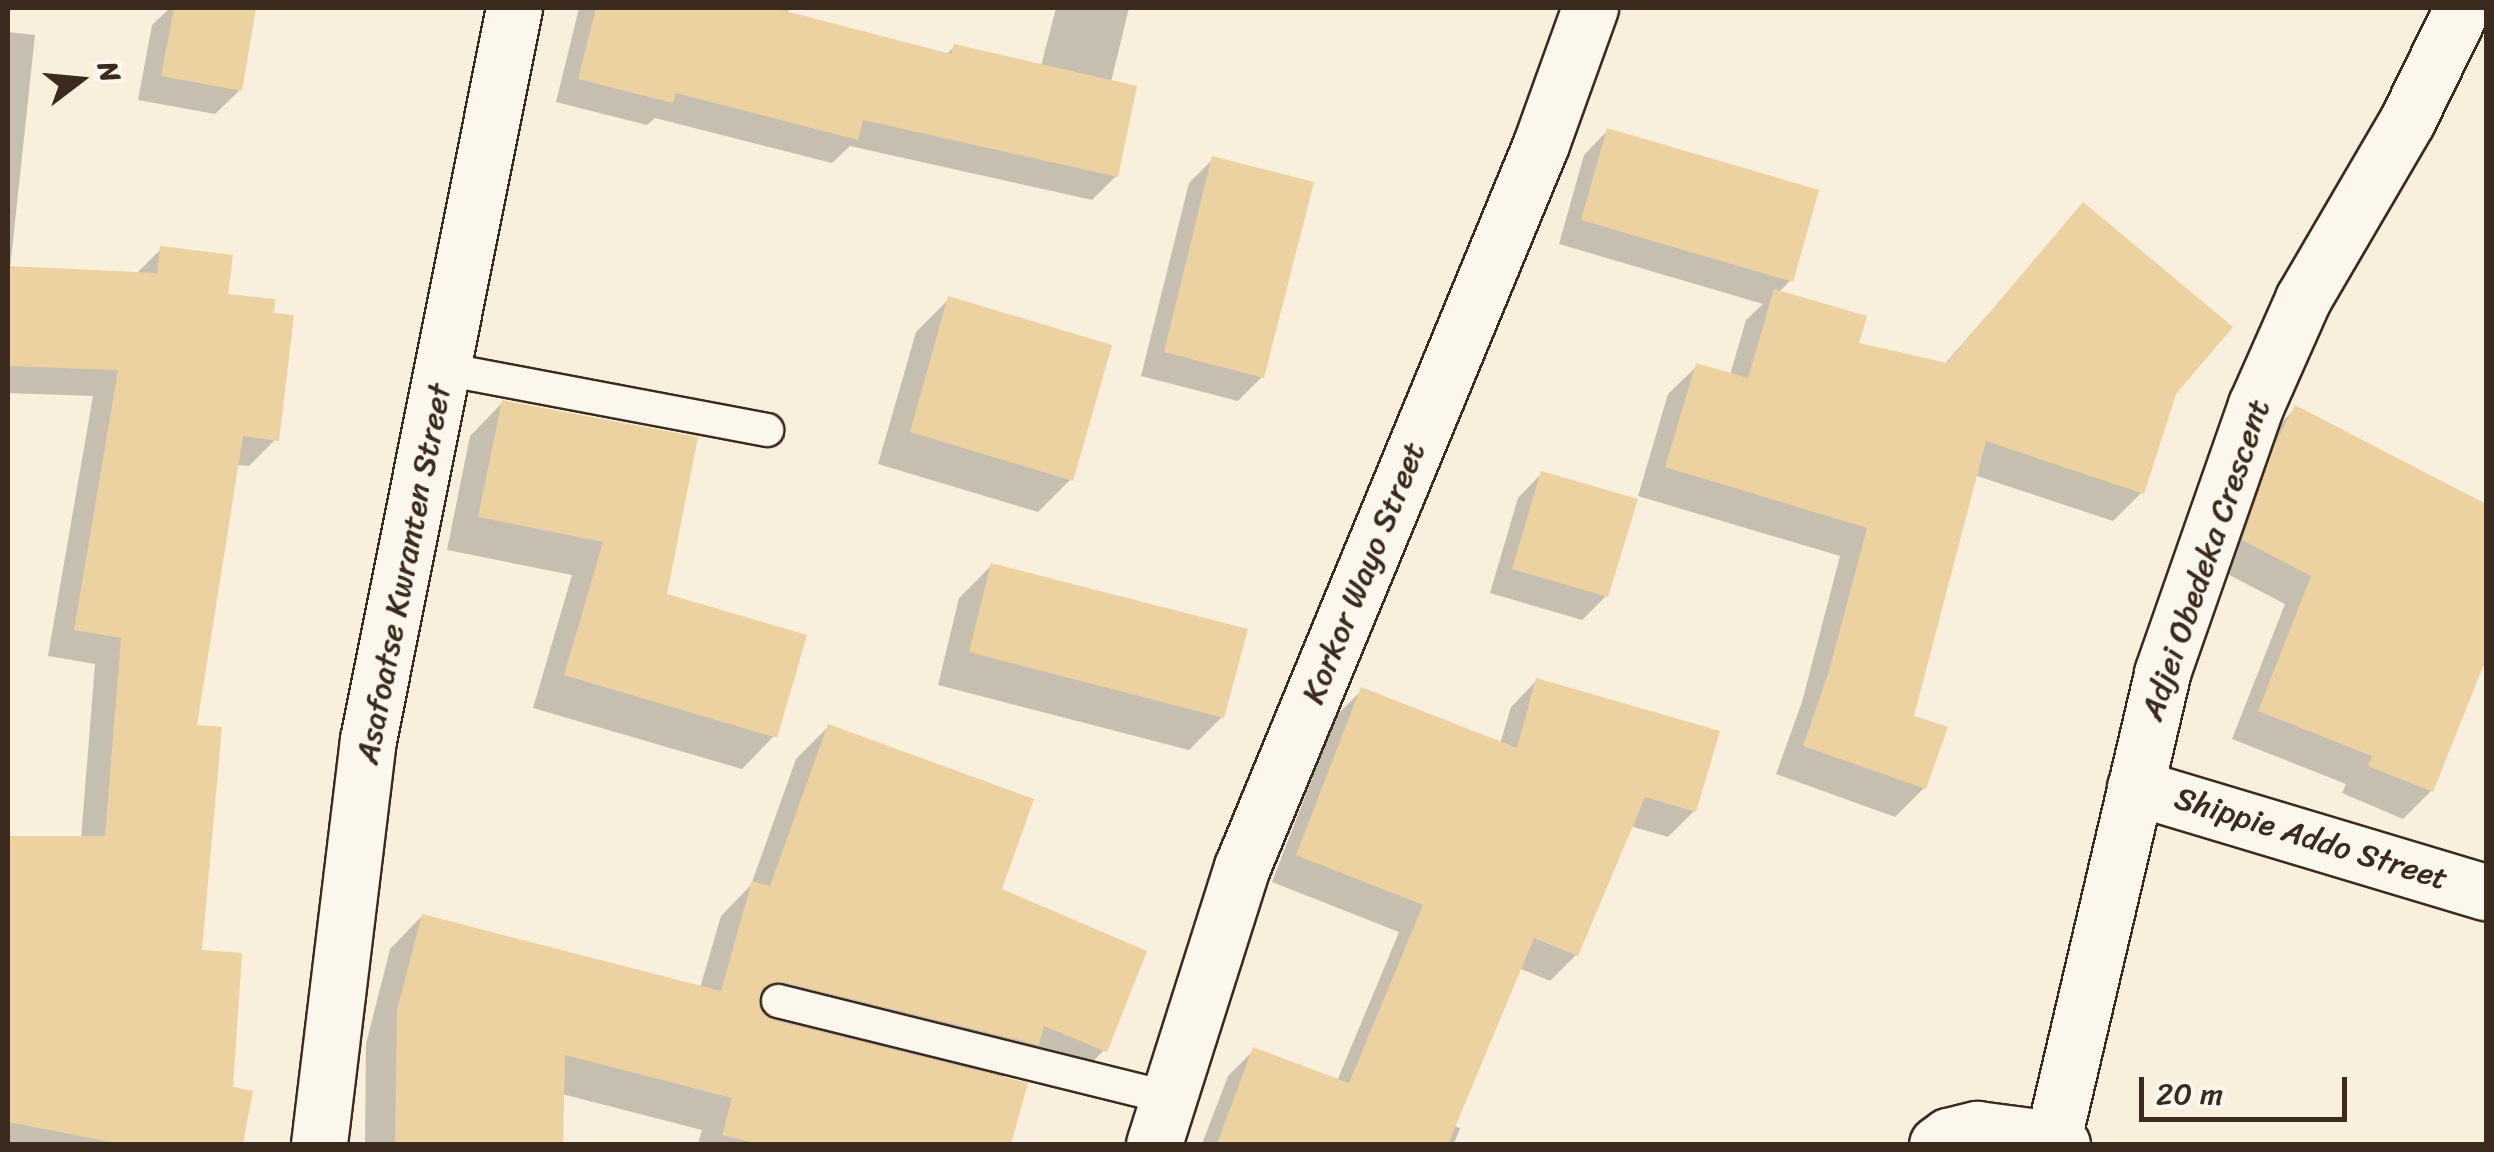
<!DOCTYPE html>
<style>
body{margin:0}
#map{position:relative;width:2494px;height:1152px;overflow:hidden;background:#f8efdd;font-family:Sriracha,sans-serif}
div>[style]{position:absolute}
.shadow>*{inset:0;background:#0003}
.building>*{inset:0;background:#ecd1a1}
.roads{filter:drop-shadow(2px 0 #3b2a1e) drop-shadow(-2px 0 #3b2a1e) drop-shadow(0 2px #3b2a1e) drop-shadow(0 -2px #3b2a1e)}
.service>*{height:32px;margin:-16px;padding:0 16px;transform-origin:16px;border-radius:16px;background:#fbf7ec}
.minor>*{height:55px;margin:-27.5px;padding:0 27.5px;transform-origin:27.5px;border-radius:27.5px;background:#fbf7ec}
span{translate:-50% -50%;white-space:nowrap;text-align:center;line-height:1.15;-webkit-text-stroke:10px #fbf7ec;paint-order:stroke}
.street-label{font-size:32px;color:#3b2a1e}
.frame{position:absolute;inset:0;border:10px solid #3b2a1e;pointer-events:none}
.north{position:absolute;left:30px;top:30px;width:100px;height:100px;-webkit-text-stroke:8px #fbf7ec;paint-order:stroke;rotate:74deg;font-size:28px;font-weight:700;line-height:40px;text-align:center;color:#3b2a1e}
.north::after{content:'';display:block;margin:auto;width:35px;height:45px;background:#3b2a1e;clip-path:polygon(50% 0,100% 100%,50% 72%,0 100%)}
.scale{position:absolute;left:2139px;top:1077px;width:208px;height:45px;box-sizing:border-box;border:5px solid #3b2a1e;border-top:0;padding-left:12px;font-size:30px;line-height:35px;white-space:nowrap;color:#3b2a1e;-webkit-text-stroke:8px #fbf7ec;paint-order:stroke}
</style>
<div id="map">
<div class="shadow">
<i style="clip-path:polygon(170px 8px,215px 8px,252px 14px,240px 90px,215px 114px,138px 100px,152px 25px)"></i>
<i style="clip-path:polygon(579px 8px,789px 8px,787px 14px,946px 55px,954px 47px,1041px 66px,1056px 8px,1129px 8px,1111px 82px,1116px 176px,1092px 200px,850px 146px,832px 163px,655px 118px,647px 125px,556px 102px)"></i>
<i style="clip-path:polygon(8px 32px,35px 35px,10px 269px,136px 274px,161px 249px,226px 296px,276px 439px,249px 466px,236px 465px,194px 727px,199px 953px,231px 1089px,250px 1093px,240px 1144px,8px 1144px,8px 838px,81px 839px,95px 664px,48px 656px,93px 396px,8px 393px)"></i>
<i style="clip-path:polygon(1608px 130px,1790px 281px,1778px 293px,1856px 344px,1944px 365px,2083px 205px,2174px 393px,2142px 492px,2113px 521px,1974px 475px,1911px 717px,1924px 788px,1895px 817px,1776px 774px,1802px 702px,1840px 556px,1638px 496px,1668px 394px,1697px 366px,1730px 375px,1746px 320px,1763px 304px,1559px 244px,1584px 155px)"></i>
<i style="clip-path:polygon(1213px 159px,1262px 377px,1238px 401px,1141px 376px,1189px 183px)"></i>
<i style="clip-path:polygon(949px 299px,1071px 479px,1038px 512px,878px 464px,916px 332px)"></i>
<i style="clip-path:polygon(502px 403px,664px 595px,774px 736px,742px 769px,533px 708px,572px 575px,447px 550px,470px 436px)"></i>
<i style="clip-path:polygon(2296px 408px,2457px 514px,2486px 528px,2486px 667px,2481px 664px,2431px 791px,2403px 819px,2342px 793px,2346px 784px,2232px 739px,2285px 604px,2216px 568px,2268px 436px)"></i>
<i style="clip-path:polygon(1542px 473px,1606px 596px,1582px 620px,1490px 593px,1518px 498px)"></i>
<i style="clip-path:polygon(992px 565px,1222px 717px,1189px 750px,938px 685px,959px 598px)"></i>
<i style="clip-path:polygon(1537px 680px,1694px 811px,1668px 837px,1630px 826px,1576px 955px,1550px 981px,1519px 968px,1454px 1126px,1460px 1128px,1454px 1144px,1202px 1144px,1228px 1076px,1254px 1050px,1337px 1081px,1399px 932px,1272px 882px,1336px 716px,1362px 690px,1500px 744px,1511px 707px)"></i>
<i style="clip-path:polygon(828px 727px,999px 891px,1104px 1050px,1072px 1083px,1019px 1061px,1001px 1079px,1025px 1085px,1009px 1144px,698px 1144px,702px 1130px,562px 1094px,561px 1144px,365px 1144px,366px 1044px,390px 949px,422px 916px,700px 988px,721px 916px,751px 885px,796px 759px)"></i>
</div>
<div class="building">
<i style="clip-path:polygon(174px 8px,256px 8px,242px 91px,161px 76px)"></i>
<i style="clip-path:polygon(596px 8px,774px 8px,951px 54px,954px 44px,1137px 86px,1118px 177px,863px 120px,858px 140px,676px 93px,673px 103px,578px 79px)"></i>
<i style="clip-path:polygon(1607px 128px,1819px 190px,1793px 282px,1581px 220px)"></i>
<i style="clip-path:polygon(1212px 156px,1314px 182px,1264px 378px,1164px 352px)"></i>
<i style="clip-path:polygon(2083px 202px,2233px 327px,2176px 394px,2144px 494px,1986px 441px,1914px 716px,1948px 727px,1926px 789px,1803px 746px,1829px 671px,1867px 528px,1665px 467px,1696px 363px,1748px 378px,1774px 289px,1867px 316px,1859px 343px,1947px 363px)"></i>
<i style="clip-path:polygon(160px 246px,233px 255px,228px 294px,275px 299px,274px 313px,294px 315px,279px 441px,243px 436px,197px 725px,222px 727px,202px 950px,242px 953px,233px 1087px,253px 1091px,243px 1144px,121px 1144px,8px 1122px,8px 836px,105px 836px,121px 638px,74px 630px,118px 370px,8px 366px,8px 266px,157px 273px)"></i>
<i style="clip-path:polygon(948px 296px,1112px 345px,1073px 481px,910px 432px)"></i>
<i style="clip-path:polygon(502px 400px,698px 437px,667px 594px,807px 635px,777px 738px,564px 675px,603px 542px,478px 517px)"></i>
<i style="clip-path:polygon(2295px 405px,2486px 504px,2486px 659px,2433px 792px,2368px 766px,2372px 756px,2258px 711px,2311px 576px,2242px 540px,2275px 444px)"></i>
<i style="clip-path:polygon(1541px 471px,1638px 499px,1608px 597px,1512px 569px)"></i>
<i style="clip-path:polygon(991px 563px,1248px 629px,1224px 718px,969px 652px)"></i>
<i style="clip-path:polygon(1536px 678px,1720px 731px,1696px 812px,1645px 797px,1578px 956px,1534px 938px,1448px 1144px,1217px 1144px,1253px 1047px,1349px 1083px,1423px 905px,1296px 855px,1361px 687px,1517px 748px)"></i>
<i style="clip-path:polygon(828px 724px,1034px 799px,1002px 889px,1147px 951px,1107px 1052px,1044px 1026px,1039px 1045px,783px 982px,763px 988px,759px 1007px,773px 1020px,1028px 1083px,1011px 1144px,759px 1144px,722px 1135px,732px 1098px,565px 1055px,563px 1144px,395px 1144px,397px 1010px,422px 914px,721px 991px,752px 881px,770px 886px)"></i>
</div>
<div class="roads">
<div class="service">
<i style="left:444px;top:369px;width:329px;rotate:10.7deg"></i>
<i style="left:778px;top:1001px;width:401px;rotate:13.9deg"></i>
</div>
<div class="minor">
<i style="left:2135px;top:787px;width:366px;rotate:16.7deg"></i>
<i style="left:319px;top:1144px;width:407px;rotate:-83.1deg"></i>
<i style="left:368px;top:740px;width:746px;rotate:-78.72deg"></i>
<i style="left:1154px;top:1144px;width:291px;rotate:-72.4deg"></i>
<i style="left:1242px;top:867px;width:782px;rotate:-67.53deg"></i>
<i style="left:1541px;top:144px;width:145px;rotate:-70.2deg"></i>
<i style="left:1937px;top:1144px;width:14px;rotate:-36deg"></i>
<i style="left:1948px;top:1136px;width:30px;rotate:-14deg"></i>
<i style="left:1977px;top:1129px;width:77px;rotate:7.5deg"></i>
<i style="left:2062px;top:1144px;width:10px;rotate:-151deg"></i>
<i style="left:2053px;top:1139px;width:479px;rotate:-76.8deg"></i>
<i style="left:2162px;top:673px;width:284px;rotate:-70.7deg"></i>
<i style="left:2256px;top:405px;width:116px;rotate:-66.1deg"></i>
<i style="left:2303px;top:299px;width:206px;rotate:-59.7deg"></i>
<i style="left:2407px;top:121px;width:126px;rotate:-64deg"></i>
</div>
</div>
<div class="street-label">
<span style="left:2206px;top:560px;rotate:-71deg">Adjei Obedeka Crescent</span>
<span style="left:1364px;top:573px;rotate:-68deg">Korkor Wayo Street</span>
<span style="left:404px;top:574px;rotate:-79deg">Asafoatse Kwranten Street</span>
<span style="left:2311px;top:839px;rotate:17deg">Shippie Addo Street</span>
</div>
<div class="frame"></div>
<div class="north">N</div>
<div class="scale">20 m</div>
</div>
